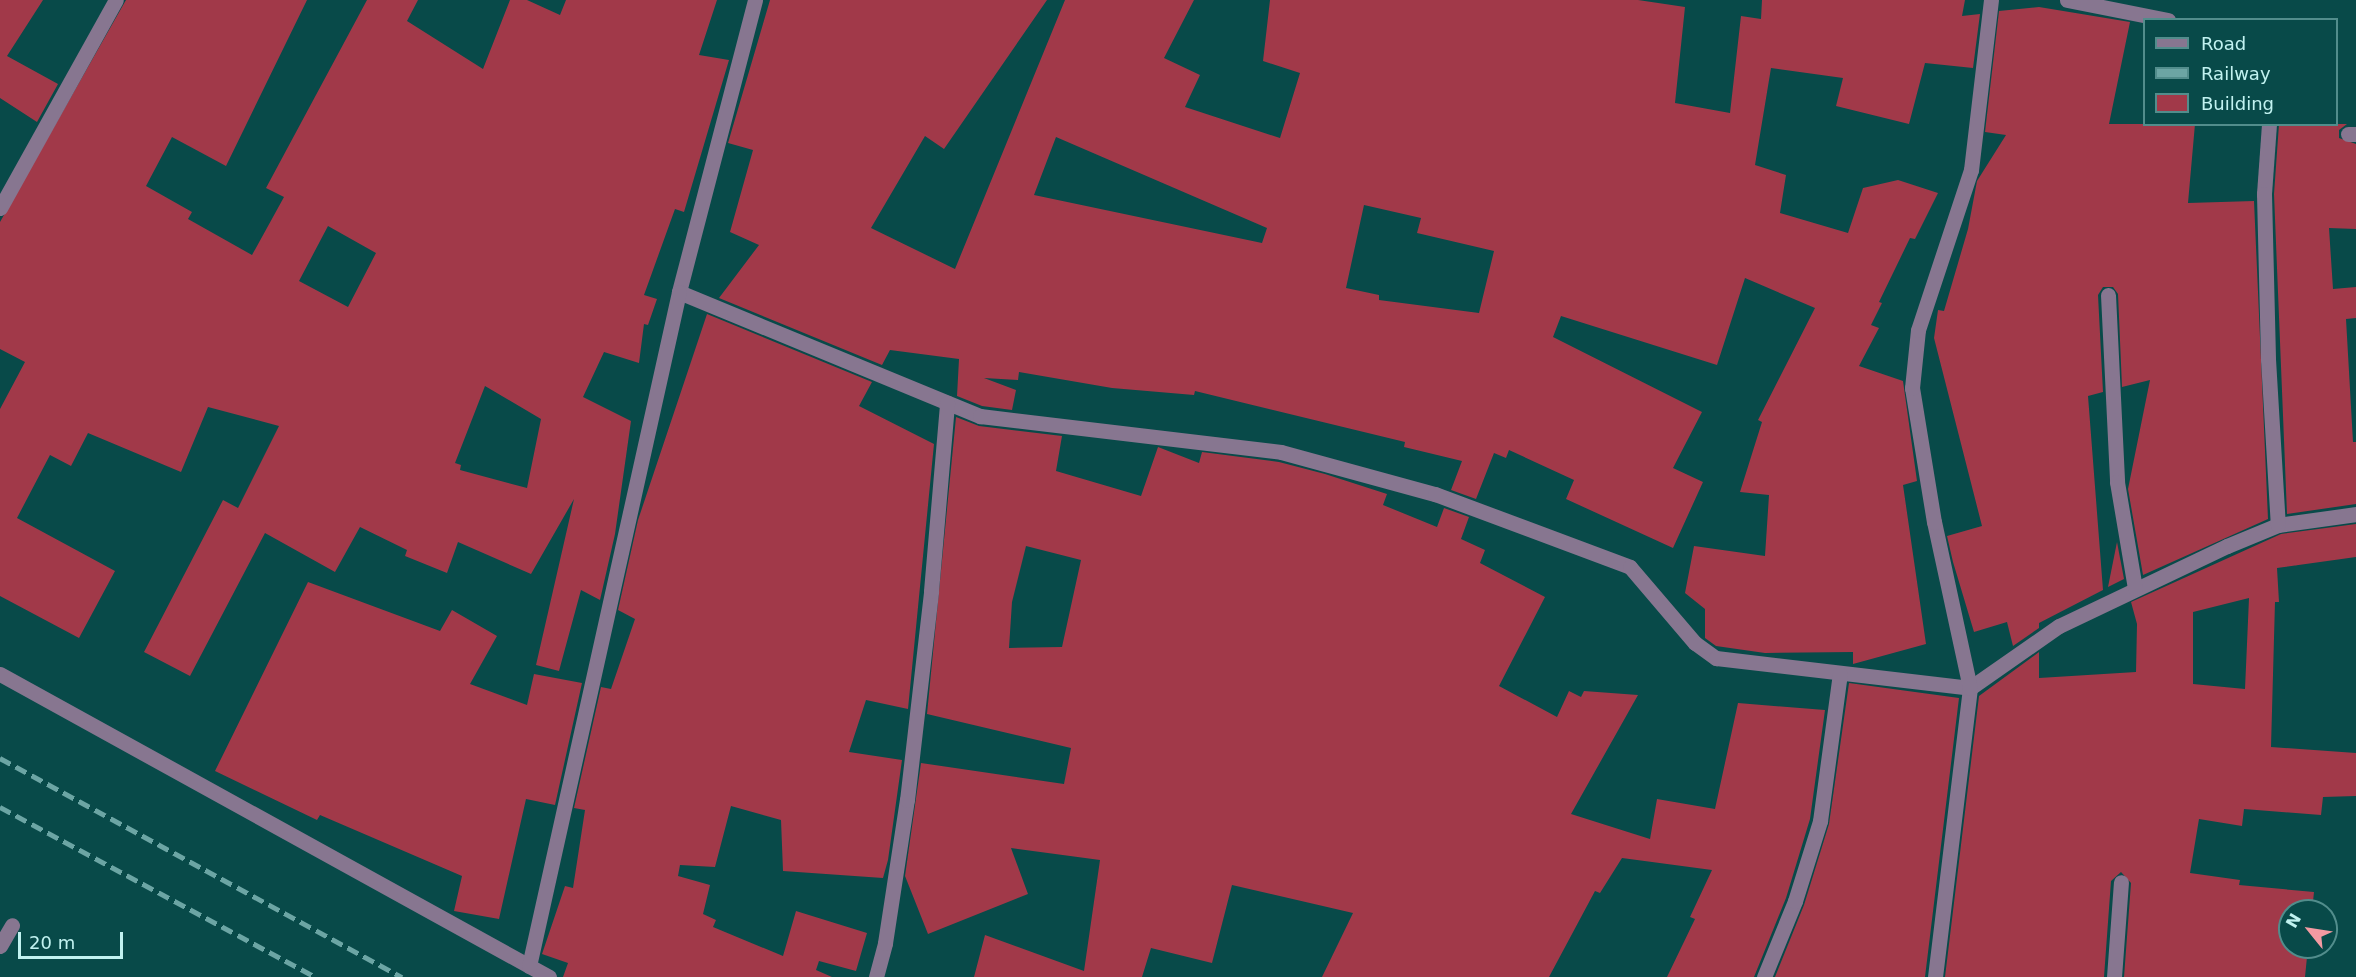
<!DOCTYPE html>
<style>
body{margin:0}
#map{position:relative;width:2356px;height:977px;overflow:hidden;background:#084a49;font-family:"DejaVu Sans",sans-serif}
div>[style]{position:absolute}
.building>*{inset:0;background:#a13949}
.minor>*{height:15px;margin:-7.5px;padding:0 7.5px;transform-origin:7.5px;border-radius:7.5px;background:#877690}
.rail>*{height:4.5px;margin-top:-2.25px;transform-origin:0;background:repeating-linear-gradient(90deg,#6ca5a4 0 12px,transparent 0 18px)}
span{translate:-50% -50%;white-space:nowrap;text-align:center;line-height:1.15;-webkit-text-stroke:4.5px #084a49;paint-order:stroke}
.legend{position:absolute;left:2143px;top:18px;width:195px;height:108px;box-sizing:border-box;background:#084a49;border:2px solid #528d8c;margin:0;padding:8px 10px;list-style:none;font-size:18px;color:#c1f2f0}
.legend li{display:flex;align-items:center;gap:12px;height:30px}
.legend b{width:30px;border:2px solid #528d8c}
.north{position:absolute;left:2278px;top:899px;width:60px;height:60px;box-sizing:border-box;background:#084a49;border:2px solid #528d8c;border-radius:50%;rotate:300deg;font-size:16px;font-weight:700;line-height:24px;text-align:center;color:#c1f2f0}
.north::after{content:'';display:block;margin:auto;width:21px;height:27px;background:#f49aa2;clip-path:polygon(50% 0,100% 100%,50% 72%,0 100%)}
.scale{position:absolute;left:18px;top:932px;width:105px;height:27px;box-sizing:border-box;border:3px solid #c1f2f0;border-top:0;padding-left:8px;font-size:18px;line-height:21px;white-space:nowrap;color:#c1f2f0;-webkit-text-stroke:4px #084a49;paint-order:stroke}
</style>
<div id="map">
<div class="building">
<i style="clip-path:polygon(0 0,43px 0,7px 56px,58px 84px,37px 122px,0 98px)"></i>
<i style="clip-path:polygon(evenodd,126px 0,307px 0,226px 166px,172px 137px,146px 186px,192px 212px,188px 219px,252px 255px,284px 197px,266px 188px,367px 0,418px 0,407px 21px,483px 69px,510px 0,527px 0,560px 15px,566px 0,717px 0,699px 55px,729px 60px,684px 212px,675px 209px,644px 295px,657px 299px,648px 325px,644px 324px,639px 363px,604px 352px,583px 397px,631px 421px,615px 534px,600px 600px,581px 590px,559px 671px,536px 665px,574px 499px,531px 574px,458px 542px,447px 573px,405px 556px,407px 550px,360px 527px,335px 572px,265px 533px,190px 676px,144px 652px,223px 500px,238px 508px,279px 426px,208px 407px,181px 472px,88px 433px,71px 466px,50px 455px,17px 518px,115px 571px,79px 638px,0 596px,0 409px,25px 362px,0 349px,0 222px,126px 0,328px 226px,376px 253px,348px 307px,299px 281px,328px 226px,126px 0,485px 386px,541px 419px,527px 488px,460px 470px,461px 465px,455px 463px,485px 386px)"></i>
<i style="clip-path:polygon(evenodd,770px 0,1047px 0,944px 149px,925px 136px,871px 228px,955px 269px,1065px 0,1194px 0,1164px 58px,1200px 75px,1185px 107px,1280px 138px,1300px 73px,1263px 61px,1270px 0,1638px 0,1685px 7px,1675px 103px,1730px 113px,1741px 16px,1761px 19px,1762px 0,1965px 0,1962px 16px,1980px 14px,1973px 68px,1925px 63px,1909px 124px,1836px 106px,1843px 78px,1771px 68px,1755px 165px,1786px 175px,1780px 213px,1848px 233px,1863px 188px,1898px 180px,1938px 193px,1915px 239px,1910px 238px,1879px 302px,1882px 303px,1871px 325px,1879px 328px,1859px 366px,1903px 381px,1917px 481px,1903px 485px,1926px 644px,1853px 664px,1853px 652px,1765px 653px,1716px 646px,1705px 638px,1705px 609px,1685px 593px,1694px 546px,1765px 556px,1769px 495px,1740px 492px,1762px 422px,1758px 420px,1815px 308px,1745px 278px,1717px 365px,1561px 316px,1553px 337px,1702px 412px,1673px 468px,1703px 482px,1673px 548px,1566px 499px,1574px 480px,1509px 450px,1506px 458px,1494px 453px,1476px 499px,1451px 490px,1462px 461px,1404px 447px,1405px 442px,1195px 391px,1194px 395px,1112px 388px,1019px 372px,1018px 380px,984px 378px,1016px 390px,1012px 410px,982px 406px,957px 396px,959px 359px,890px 350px,882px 365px,719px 298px,759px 245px,730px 232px,753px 150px,728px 143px,770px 0,1056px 137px,1267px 228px,1262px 243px,1034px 195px,1056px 137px,770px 0,1364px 205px,1421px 218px,1417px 233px,1494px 251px,1479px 313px,1379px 300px,1379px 295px,1346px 288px,1364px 205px)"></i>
<i style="clip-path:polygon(2039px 7px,2130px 22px,2109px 124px,2195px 124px,2188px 203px,2254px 201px,2268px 519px,2143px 575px,2128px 489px,2150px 380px,2122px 387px,2118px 294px,2113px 287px,2103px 287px,2098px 295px,2103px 392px,2088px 396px,2103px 590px,2039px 623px,2039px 628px,2013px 646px,2007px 622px,1974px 632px,1953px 562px,1947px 536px,1982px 526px,1934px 338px,1938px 310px,1944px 311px,1968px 229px,1977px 181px,2006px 135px,1985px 132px,1999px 11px)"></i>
<i style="clip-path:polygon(2279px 124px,2347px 124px,2339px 130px,2339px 138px,2356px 144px,2356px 229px,2329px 228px,2333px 289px,2356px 287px,2356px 318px,2346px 319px,2353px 442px,2356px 442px,2356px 504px,2287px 514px,2274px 194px)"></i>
<i style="clip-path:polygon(707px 314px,872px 382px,859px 406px,934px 444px,908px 709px,866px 700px,849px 752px,902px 760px,888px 860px,883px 878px,783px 871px,781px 820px,731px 806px,715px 867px,680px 865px,678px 876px,710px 885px,703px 914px,716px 920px,713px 927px,783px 956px,796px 911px,867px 933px,856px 971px,819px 961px,816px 970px,832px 977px,563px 977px,568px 963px,542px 954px,565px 886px,573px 888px,585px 810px,574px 808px,601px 687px,611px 689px,635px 619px,618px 610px,638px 520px)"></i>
<i style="clip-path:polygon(evenodd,956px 417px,979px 426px,1062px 436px,1056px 471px,1141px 496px,1158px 447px,1199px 463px,1202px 452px,1279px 462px,1325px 474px,1387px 494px,1383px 505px,1437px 527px,1444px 508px,1469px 517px,1461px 539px,1485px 550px,1480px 563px,1545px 597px,1499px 686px,1557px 717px,1569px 691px,1581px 697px,1584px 691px,1638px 695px,1571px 814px,1650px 839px,1657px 799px,1715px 809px,1738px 703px,1825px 710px,1810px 819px,1786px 898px,1754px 977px,1667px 977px,1695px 919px,1690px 917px,1712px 870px,1622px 858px,1600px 893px,1595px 891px,1549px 977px,1322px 977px,1353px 913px,1232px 885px,1212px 963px,1151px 948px,1142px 977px,974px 977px,985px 935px,1084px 971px,1100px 860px,1011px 848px,1028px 894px,928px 934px,905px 876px,921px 763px,1064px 784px,1071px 748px,927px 714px,956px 417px,1026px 546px,1081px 560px,1062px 647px,1009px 648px,1012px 602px,1026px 546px)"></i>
<i style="clip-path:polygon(evenodd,2356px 524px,2356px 557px,2277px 568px,2279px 602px,2275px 602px,2271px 747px,2356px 753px,2356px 796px,2323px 797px,2321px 815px,2244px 809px,2242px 826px,2199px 819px,2190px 873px,2240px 880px,2239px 885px,2314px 892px,2312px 911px,2290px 911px,2290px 947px,2308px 947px,2305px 977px,2124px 977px,2131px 883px,2121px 872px,2111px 881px,2104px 977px,1945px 977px,1979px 696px,2039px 652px,2039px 678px,2136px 672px,2137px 624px,2131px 602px,2281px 534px,2356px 524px,2249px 598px,2245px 689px,2193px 684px,2193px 612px,2249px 598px)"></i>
<i style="clip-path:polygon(2117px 542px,2124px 579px,2108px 587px)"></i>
<i style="clip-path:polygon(308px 582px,440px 631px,452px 610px,497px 636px,470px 684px,527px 705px,534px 674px,582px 683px,555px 805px,526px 799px,499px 919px,454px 911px,462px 876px,320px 815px,317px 820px,215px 771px)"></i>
<i style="clip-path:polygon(1849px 683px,1959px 698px,1925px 977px,1775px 977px,1804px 905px,1829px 824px)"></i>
</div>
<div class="minor">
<i style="left:755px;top:0;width:302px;rotate:104.6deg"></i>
<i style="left:679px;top:292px;width:326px;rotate:22.4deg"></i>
<i style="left:980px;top:416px;width:303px;rotate:6.8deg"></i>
<i style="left:1281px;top:452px;width:160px;rotate:15.3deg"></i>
<i style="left:1435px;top:494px;width:208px;rotate:20.5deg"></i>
<i style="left:1630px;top:567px;width:100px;rotate:49.5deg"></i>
<i style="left:1695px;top:643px;width:26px;rotate:36deg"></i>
<i style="left:1716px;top:658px;width:256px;rotate:6.7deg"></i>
<i style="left:1970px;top:688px;width:108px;rotate:-34.9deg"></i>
<i style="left:2059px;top:626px;width:186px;rotate:-25.5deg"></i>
<i style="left:2227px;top:546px;width:55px;rotate:-22.4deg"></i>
<i style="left:2278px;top:525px;width:79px;rotate:-8deg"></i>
<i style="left:2067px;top:0;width:103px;rotate:11.2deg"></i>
<i style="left:2269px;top:124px;width:70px;rotate:94.1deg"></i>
<i style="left:2264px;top:194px;width:165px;rotate:88.6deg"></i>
<i style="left:2268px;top:359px;width:166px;rotate:86.6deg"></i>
<i style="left:2348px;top:134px;width:8px"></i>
<i style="left:0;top:208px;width:238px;rotate:-60.9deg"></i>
<i style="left:2108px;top:295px;width:187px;rotate:87.2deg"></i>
<i style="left:2117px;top:482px;width:108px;rotate:80.4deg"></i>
<i style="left:0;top:674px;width:627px;rotate:28.89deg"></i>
<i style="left:0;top:946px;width:24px;rotate:-60deg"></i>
<i style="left:529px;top:966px;width:690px;rotate:-77.45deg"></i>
<i style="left:876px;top:977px;width:35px;rotate:-75deg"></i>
<i style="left:885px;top:943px;width:145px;rotate:-81.3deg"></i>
<i style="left:907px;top:800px;width:210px;rotate:-83.4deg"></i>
<i style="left:931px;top:591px;width:189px;rotate:-85.1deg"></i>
<i style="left:1764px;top:977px;width:82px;rotate:-67.8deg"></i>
<i style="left:1795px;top:901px;width:84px;rotate:-72.6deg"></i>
<i style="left:1820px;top:821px;width:148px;rotate:-82.3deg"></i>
<i style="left:1935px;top:977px;width:291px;rotate:-83.1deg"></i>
<i style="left:1970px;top:688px;width:170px;rotate:-102.2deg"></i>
<i style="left:1934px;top:522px;width:136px;rotate:-99.3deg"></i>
<i style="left:1912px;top:388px;width:58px;rotate:-84.1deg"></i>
<i style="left:1918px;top:330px;width:169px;rotate:-71.7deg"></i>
<i style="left:1971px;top:170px;width:171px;rotate:-83.3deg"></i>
<i style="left:2114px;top:977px;width:95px;rotate:-85.8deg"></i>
</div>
<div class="rail">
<i style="left:0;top:758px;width:458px;rotate:28.6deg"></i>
<i style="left:0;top:807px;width:359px;rotate:28.3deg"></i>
</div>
<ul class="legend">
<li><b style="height:8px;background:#877690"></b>Road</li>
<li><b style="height:8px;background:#6ca5a4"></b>Railway</li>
<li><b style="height:16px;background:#a13949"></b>Building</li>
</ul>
<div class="north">N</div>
<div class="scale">20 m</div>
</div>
